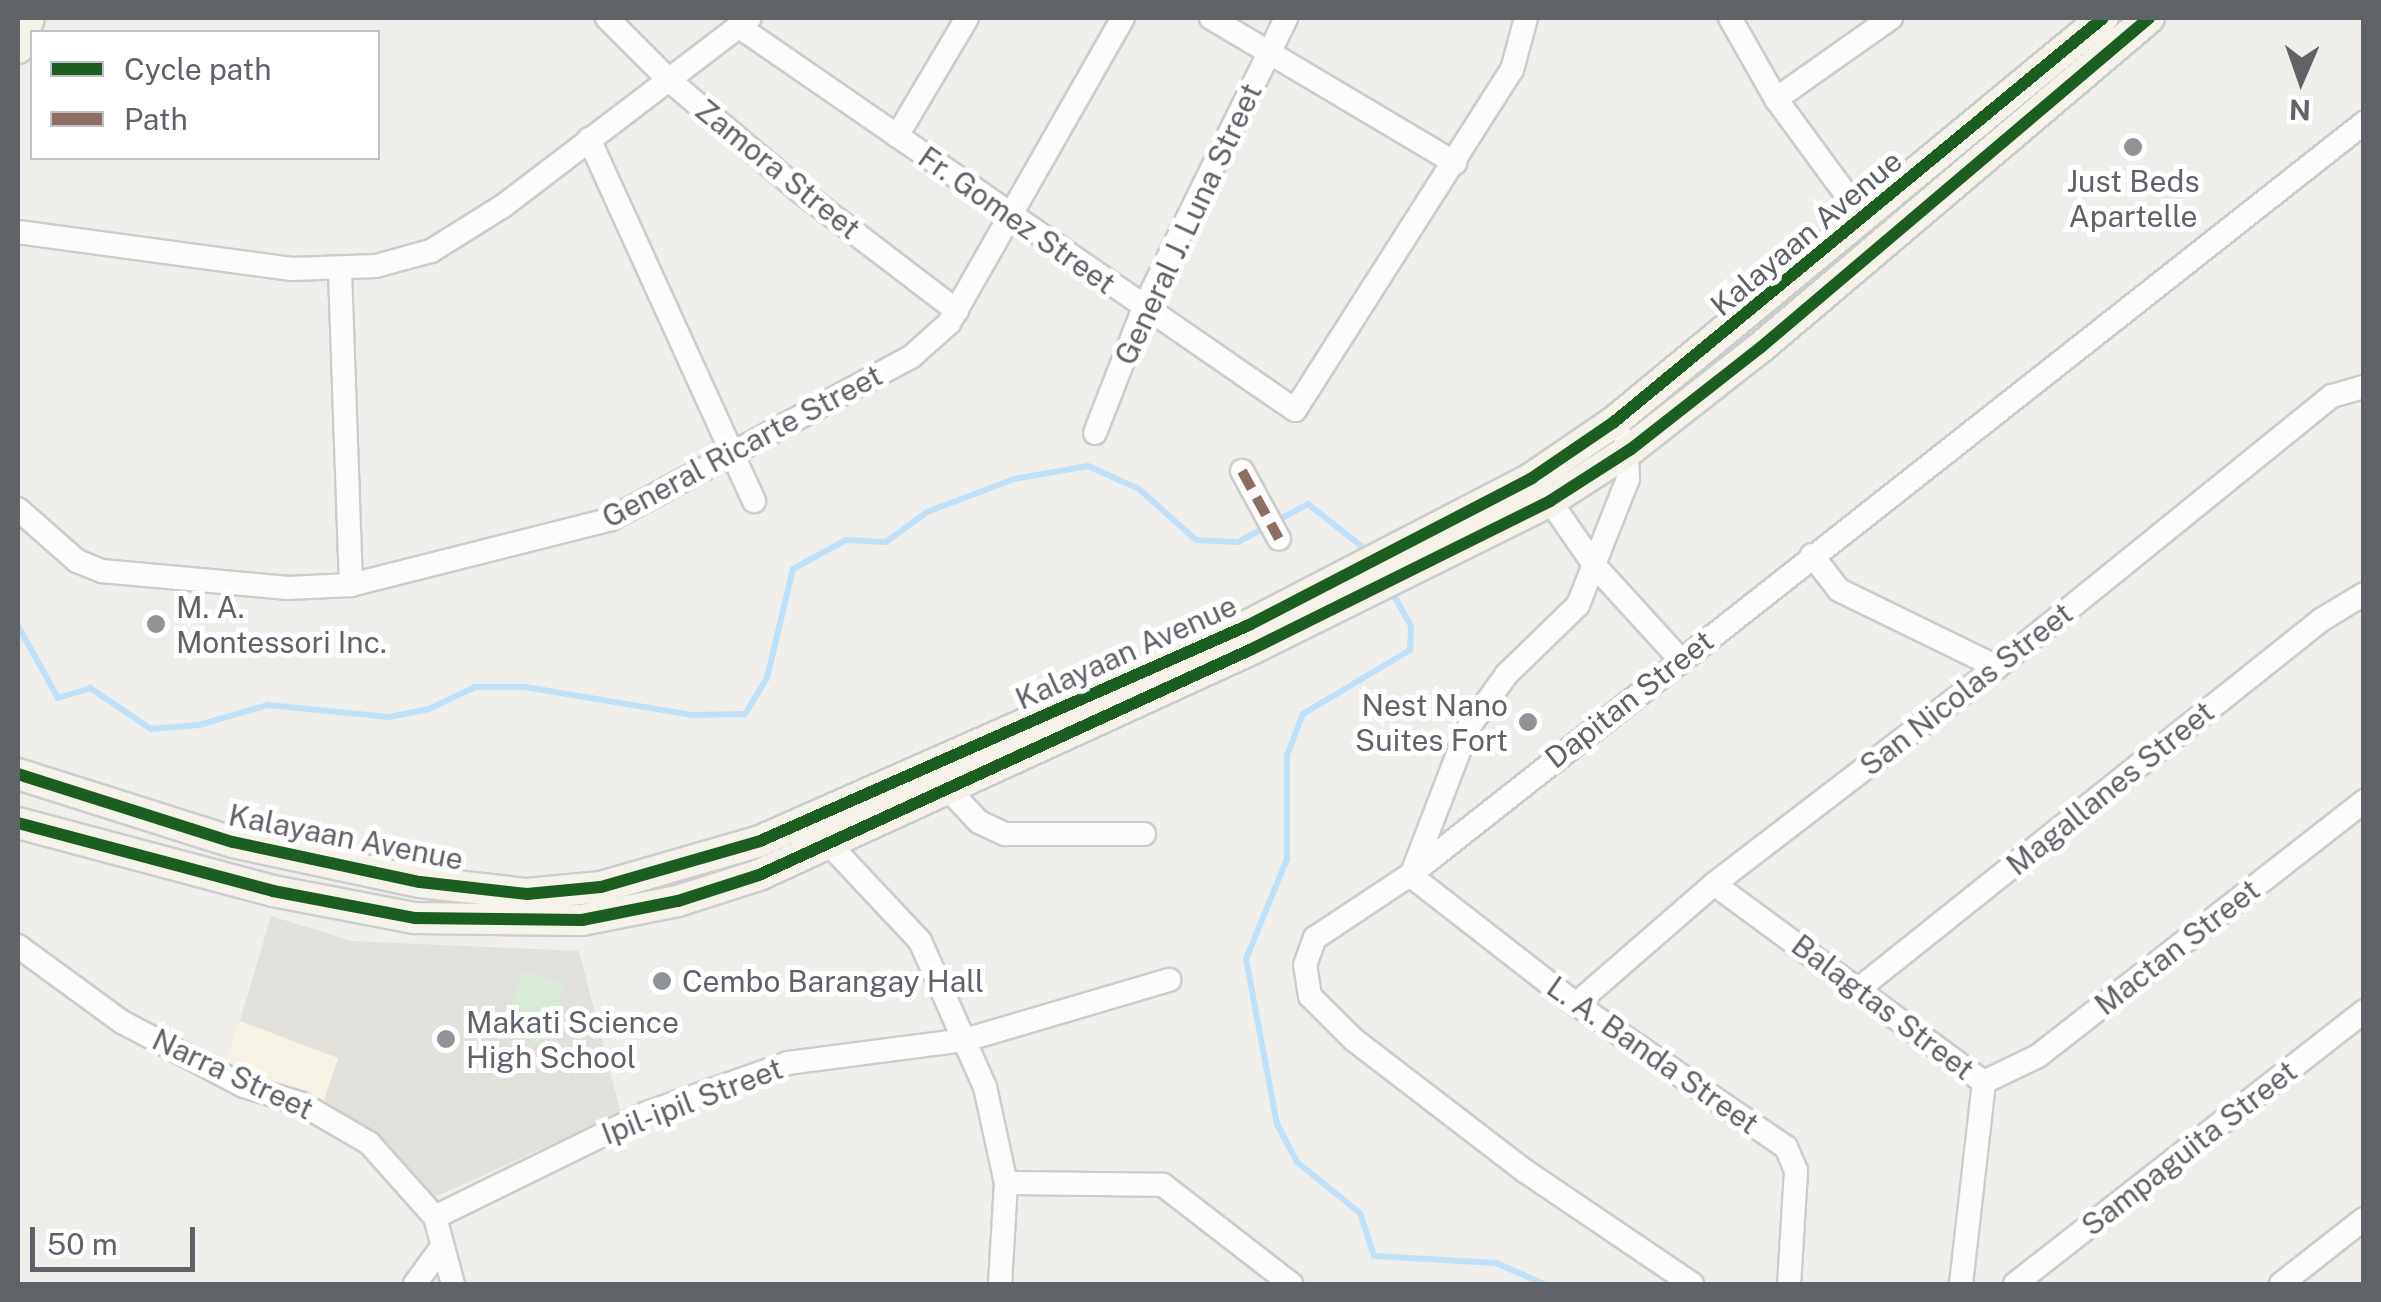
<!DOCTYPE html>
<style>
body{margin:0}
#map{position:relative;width:2381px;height:1302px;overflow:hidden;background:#efeeea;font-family:"Public Sans",sans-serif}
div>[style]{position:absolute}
.commercial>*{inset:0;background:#f7f3e4}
.education>*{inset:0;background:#e2e0da}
.green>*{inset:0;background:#d8ebd6}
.stream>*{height:6px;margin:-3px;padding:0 3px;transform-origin:3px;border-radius:3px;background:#bfe0f9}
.roads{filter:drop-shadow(2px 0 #cbcccc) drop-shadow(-2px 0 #cbcccc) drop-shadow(0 2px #cbcccc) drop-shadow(0 -2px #cbcccc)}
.minor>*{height:22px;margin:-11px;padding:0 11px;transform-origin:11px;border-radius:11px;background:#fdfcfc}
.major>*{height:30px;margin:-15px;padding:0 15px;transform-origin:15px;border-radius:15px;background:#f4f2e9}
.quiet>*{height:10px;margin-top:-5px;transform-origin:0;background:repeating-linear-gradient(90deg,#8d6e63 0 20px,transparent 0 30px)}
.cycleway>*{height:12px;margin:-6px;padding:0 6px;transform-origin:6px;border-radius:6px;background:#1b5e20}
.dots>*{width:28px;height:28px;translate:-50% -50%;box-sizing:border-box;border:5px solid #fff;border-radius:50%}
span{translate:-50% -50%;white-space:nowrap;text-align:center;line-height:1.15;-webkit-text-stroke:10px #fff;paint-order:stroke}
.street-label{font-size:30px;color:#5f6368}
.poi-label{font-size:30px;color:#5f6368}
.left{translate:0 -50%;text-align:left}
.right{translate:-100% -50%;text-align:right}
.frame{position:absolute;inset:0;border:20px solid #5f6368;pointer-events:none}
.legend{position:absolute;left:30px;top:30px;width:350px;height:130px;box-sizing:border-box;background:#fff;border:2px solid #bfc1c3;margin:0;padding:12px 18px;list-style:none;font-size:30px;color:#5f6368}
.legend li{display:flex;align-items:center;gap:20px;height:50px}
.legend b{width:50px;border:2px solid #bfc1c3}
.north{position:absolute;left:2251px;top:30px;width:100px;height:100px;-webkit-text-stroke:8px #fff;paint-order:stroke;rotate:182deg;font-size:28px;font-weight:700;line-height:40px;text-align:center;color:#5f6368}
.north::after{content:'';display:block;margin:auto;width:35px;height:45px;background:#5f6368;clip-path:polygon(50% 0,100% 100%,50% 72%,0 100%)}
.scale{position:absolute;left:30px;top:1227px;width:165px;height:45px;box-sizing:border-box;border:5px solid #5f6368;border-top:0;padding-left:12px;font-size:30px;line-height:35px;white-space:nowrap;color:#5f6368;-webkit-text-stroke:8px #fff;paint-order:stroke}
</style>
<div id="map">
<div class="commercial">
<i style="clip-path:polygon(240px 1021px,339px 1058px,324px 1100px,224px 1063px)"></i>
</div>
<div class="education">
<i style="clip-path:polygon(271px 916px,352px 941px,579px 951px,621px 1113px,435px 1197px,324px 1100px,338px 1058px,240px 1021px)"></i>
</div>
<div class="green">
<i style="clip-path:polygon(523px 971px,565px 985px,545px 1046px,503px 1032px)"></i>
</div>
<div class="stream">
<i style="left:1391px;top:590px;width:41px;rotate:60.9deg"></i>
<i style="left:1411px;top:626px;width:24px;rotate:92deg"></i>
<i style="left:1410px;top:650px;width:125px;rotate:149.1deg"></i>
<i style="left:1303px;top:714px;width:44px;rotate:111.3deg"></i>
<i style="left:1287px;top:755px;width:104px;rotate:90deg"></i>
<i style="left:1287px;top:859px;width:108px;rotate:112.3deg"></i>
<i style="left:1246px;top:959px;width:168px;rotate:79.4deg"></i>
<i style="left:1277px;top:1124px;width:43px;rotate:62.2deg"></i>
<i style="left:1297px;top:1162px;width:81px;rotate:39deg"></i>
<i style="left:1360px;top:1213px;width:45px;rotate:72deg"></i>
<i style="left:1374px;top:1256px;width:122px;rotate:3.3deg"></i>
<i style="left:1496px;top:1263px;width:52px;rotate:23.6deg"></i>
<i style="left:18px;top:626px;width:82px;rotate:60.9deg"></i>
<i style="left:58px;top:698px;width:34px;rotate:-17deg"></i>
<i style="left:90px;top:688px;width:73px;rotate:33.9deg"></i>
<i style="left:151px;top:729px;width:48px;rotate:-4.8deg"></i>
<i style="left:199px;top:725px;width:72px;rotate:-16.2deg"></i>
<i style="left:268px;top:705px;width:122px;rotate:5.7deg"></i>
<i style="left:389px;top:717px;width:41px;rotate:-11.3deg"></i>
<i style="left:429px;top:709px;width:51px;rotate:-25.6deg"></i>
<i style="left:475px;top:687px;width:50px"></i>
<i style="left:525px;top:687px;width:169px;rotate:9.5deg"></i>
<i style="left:692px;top:715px;width:53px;rotate:-1.1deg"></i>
<i style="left:745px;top:714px;width:42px;rotate:-58.6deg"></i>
<i style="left:767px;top:678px;width:112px;rotate:-76.6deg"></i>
<i style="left:793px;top:569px;width:60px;rotate:-28.7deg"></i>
<i style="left:846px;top:540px;width:40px;rotate:2.9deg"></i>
<i style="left:886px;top:542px;width:51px;rotate:-36.2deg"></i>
<i style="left:927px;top:512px;width:93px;rotate:-20.8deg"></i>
<i style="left:1014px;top:479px;width:75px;rotate:-10deg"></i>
<i style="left:1088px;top:466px;width:56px;rotate:24.3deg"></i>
<i style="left:1139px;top:489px;width:76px;rotate:41.8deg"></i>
<i style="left:1196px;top:540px;width:42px;rotate:2.7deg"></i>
<i style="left:1238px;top:542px;width:80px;rotate:-28.5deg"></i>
<i style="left:1308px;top:504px;width:79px;rotate:38.3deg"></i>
</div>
<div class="roads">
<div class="minor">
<i style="left:607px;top:18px;width:88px;rotate:45deg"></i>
<i style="left:669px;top:80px;width:173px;rotate:40.3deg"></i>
<i style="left:801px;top:192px;width:196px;rotate:37.3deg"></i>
<i style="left:1211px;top:18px;width:284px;rotate:30.7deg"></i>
<i style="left:1730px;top:18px;width:93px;rotate:60.4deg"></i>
<i style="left:1776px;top:99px;width:149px;rotate:53.7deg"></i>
<i style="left:741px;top:28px;width:673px;rotate:34.59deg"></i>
<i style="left:1295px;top:410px;width:403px;rotate:-57.5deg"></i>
<i style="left:1512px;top:70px;width:54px;rotate:-74.9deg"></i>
<i style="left:1776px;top:99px;width:141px;rotate:-35.2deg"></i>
<i style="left:897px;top:136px;width:137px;rotate:-59.3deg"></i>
<i style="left:589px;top:139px;width:398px;rotate:65.5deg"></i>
<i style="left:18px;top:232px;width:276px;rotate:7.7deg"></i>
<i style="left:292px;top:269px;width:84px;rotate:-2deg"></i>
<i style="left:376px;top:266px;width:57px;rotate:-15.3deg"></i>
<i style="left:431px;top:251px;width:85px;rotate:-32deg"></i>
<i style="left:503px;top:206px;width:310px;rotate:-37.3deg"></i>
<i style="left:340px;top:271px;width:314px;rotate:88deg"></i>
<i style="left:1095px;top:433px;width:135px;rotate:-68.7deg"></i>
<i style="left:1144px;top:307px;width:322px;rotate:-63.8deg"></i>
<i style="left:1242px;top:471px;width:77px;rotate:61.4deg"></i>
<i style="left:1550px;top:501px;width:79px;rotate:55.3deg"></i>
<i style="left:1595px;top:566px;width:126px;rotate:47.6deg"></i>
<i style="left:18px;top:509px;width:79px;rotate:41.4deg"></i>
<i style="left:77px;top:561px;width:27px;rotate:22deg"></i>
<i style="left:102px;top:571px;width:187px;rotate:5.2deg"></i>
<i style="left:288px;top:588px;width:63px;rotate:-2.7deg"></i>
<i style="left:351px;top:585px;width:268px;rotate:-14.2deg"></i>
<i style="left:611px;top:519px;width:341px;rotate:-28.4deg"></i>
<i style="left:911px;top:357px;width:51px;rotate:-41.8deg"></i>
<i style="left:949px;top:323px;width:351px;rotate:-60.3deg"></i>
<i style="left:1812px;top:555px;width:44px;rotate:52.4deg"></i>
<i style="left:1839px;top:590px;width:176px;rotate:26deg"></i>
<i style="left:950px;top:791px;width:42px;rotate:46.9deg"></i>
<i style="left:979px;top:822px;width:29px;rotate:25deg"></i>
<i style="left:1005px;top:834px;width:139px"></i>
<i style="left:829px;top:844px;width:133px;rotate:46.8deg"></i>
<i style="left:920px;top:941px;width:160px;rotate:66deg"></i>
<i style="left:985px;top:1087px;width:98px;rotate:77.7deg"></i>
<i style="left:1006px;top:1183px;width:101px;rotate:93.4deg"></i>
<i style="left:1414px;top:868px;width:150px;rotate:-68.9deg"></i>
<i style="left:1468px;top:728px;width:67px;rotate:-54.2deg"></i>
<i style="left:1507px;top:674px;width:99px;rotate:-44.2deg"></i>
<i style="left:1578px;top:605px;width:136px;rotate:-68.4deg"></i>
<i style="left:1628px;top:479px;width:39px;rotate:-93deg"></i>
<i style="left:1410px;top:875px;width:210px;rotate:37.9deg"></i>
<i style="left:1576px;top:1004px;width:254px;rotate:34.3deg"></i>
<i style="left:1786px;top:1147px;width:26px;rotate:67deg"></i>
<i style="left:1796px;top:1171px;width:113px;rotate:93.5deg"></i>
<i style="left:1714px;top:884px;width:335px;rotate:36.3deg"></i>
<i style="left:18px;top:946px;width:129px;rotate:36.2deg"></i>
<i style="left:122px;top:1022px;width:138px;rotate:27.7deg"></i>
<i style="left:244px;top:1086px;width:61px;rotate:17.2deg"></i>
<i style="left:302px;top:1104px;width:78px;rotate:30.2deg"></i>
<i style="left:369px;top:1143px;width:99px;rotate:48.3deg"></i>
<i style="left:435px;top:1217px;width:69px;rotate:75deg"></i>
<i style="left:1861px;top:987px;width:588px;rotate:-38.58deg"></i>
<i style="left:2321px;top:620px;width:50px;rotate:-31.2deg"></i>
<i style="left:1576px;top:1004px;width:183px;rotate:-41deg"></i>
<i style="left:1714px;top:884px;width:357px;rotate:-37.5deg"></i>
<i style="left:1997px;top:667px;width:431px;rotate:-39deg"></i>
<i style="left:2332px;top:396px;width:33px;rotate:-16deg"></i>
<i style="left:1984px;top:1082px;width:60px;rotate:-25.7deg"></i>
<i style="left:2038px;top:1056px;width:414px;rotate:-38deg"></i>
<i style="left:1006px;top:1183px;width:157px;rotate:0.7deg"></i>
<i style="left:1163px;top:1185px;width:162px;rotate:37.7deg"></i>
<i style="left:435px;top:1217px;width:236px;rotate:-26.1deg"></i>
<i style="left:647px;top:1113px;width:150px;rotate:-19.5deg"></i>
<i style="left:788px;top:1063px;width:178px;rotate:-7.4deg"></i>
<i style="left:965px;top:1040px;width:213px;rotate:-16.4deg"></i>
<i style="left:415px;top:1284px;width:44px;rotate:-54.2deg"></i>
<i style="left:1692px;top:1284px;width:202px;rotate:-145.9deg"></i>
<i style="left:1525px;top:1171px;width:215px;rotate:-142.5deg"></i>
<i style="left:1354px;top:1040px;width:62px;rotate:-135deg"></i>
<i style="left:1310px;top:996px;width:31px;rotate:-99deg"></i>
<i style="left:1305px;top:965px;width:29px;rotate:-70deg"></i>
<i style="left:1315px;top:938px;width:114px;rotate:-33.6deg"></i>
<i style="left:1410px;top:875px;width:1215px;rotate:-38.25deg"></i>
<i style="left:1961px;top:1284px;width:203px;rotate:-83.5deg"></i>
<i style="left:2015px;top:1284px;width:443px;rotate:-38deg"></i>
<i style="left:2281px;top:1284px;width:105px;rotate:-38.1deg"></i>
</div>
<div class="major">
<i style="left:18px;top:48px;width:32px;rotate:-70deg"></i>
<i style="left:18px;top:774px;width:225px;rotate:17.6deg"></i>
<i style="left:233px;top:842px;width:191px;rotate:12.1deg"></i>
<i style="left:420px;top:882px;width:108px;rotate:6.4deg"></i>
<i style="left:527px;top:894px;width:74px;rotate:-5.4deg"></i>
<i style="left:601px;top:887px;width:166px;rotate:-16.1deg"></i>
<i style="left:760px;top:841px;width:535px;rotate:-23.83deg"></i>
<i style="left:1249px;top:625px;width:319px;rotate:-27.4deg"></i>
<i style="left:1532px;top:478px;width:99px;rotate:-34.3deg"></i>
<i style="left:1614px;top:422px;width:634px;rotate:-39.56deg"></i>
<i style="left:18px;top:823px;width:264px;rotate:14.9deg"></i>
<i style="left:273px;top:891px;width:145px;rotate:10.8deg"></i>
<i style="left:415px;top:918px;width:167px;rotate:0.7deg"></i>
<i style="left:582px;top:920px;width:98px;rotate:-11.2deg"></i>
<i style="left:678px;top:901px;width:85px;rotate:-17.8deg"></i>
<i style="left:759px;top:875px;width:542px;rotate:-24.63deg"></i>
<i style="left:1252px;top:649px;width:333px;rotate:-26.4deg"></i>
<i style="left:1550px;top:501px;width:96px;rotate:-32.7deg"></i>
<i style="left:1631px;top:449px;width:164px;rotate:-38.1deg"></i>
<i style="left:1760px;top:348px;width:510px;rotate:-40.31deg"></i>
</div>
</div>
<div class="quiet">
<i style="left:1242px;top:471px;width:77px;rotate:61.4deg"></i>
</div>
<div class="cycleway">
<i style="left:18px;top:774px;width:225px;rotate:17.6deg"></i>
<i style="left:233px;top:842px;width:191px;rotate:12.1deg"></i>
<i style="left:420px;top:882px;width:108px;rotate:6.4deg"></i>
<i style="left:527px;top:894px;width:74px;rotate:-5.4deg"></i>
<i style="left:601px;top:887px;width:166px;rotate:-16.1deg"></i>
<i style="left:760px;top:841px;width:535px;rotate:-23.83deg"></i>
<i style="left:1249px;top:625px;width:319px;rotate:-27.4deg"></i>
<i style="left:1532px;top:478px;width:99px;rotate:-34.3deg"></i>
<i style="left:1614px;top:422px;width:634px;rotate:-39.56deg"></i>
<i style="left:18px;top:823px;width:264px;rotate:14.9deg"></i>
<i style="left:273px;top:891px;width:145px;rotate:10.8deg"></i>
<i style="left:415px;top:918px;width:167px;rotate:0.7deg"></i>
<i style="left:582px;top:920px;width:98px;rotate:-11.2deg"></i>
<i style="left:678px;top:901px;width:85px;rotate:-17.8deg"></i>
<i style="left:759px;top:875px;width:542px;rotate:-24.63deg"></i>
<i style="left:1252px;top:649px;width:333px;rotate:-26.4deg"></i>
<i style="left:1550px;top:501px;width:96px;rotate:-32.7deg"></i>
<i style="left:1631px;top:449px;width:164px;rotate:-38.1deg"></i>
<i style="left:1760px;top:348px;width:510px;rotate:-40.31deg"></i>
</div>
<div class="dots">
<i style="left:2133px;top:147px;background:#919496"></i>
<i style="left:156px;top:624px;background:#919496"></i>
<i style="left:1528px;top:722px;background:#919496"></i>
<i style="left:662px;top:981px;background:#919496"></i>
<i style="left:446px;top:1039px;background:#919496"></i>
</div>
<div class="street-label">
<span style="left:778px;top:169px;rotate:39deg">Zamora Street</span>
<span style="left:1017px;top:220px;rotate:35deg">Fr. Gomez Street</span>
<span style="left:1188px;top:224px;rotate:-65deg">General J. Luna Street</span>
<span style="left:1806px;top:233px;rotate:-40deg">Kalayaan Avenue</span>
<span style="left:742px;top:446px;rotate:-28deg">General Ricarte Street</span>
<span style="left:1126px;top:652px;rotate:-24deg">Kalayaan Avenue</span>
<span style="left:1966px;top:689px;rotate:-38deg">San Nicolas Street</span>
<span style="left:1629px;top:699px;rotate:-38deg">Dapitan Street</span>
<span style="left:2110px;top:788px;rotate:-39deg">Magallanes Street</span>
<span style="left:346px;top:837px;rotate:11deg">Kalayaan Avenue</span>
<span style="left:2177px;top:947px;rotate:-38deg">Mactan Street</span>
<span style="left:1883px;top:1007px;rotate:37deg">Balagtas Street</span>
<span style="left:1653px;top:1055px;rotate:35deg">L. A. Banda Street</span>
<span style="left:233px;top:1074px;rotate:25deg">Narra Street</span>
<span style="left:692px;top:1101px;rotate:-21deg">Ipil-ipil Street</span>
<span style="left:2189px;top:1148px;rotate:-38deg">Sampaguita Street</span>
</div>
<div class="poi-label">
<span style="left:2133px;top:198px">Just Beds<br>Apartelle</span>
<span class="left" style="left:176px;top:624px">M. A.<br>Montessori Inc.</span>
<span class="right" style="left:1508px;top:722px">Nest Nano<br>Suites Fort</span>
<span class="left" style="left:682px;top:981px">Cembo Barangay Hall</span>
<span class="left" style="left:466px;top:1039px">Makati Science<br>High School</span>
</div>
<div class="frame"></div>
<ul class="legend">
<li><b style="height:12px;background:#1b5e20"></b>Cycle path</li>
<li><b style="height:12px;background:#8d6e63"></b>Path</li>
</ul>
<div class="north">N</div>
<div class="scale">50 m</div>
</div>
